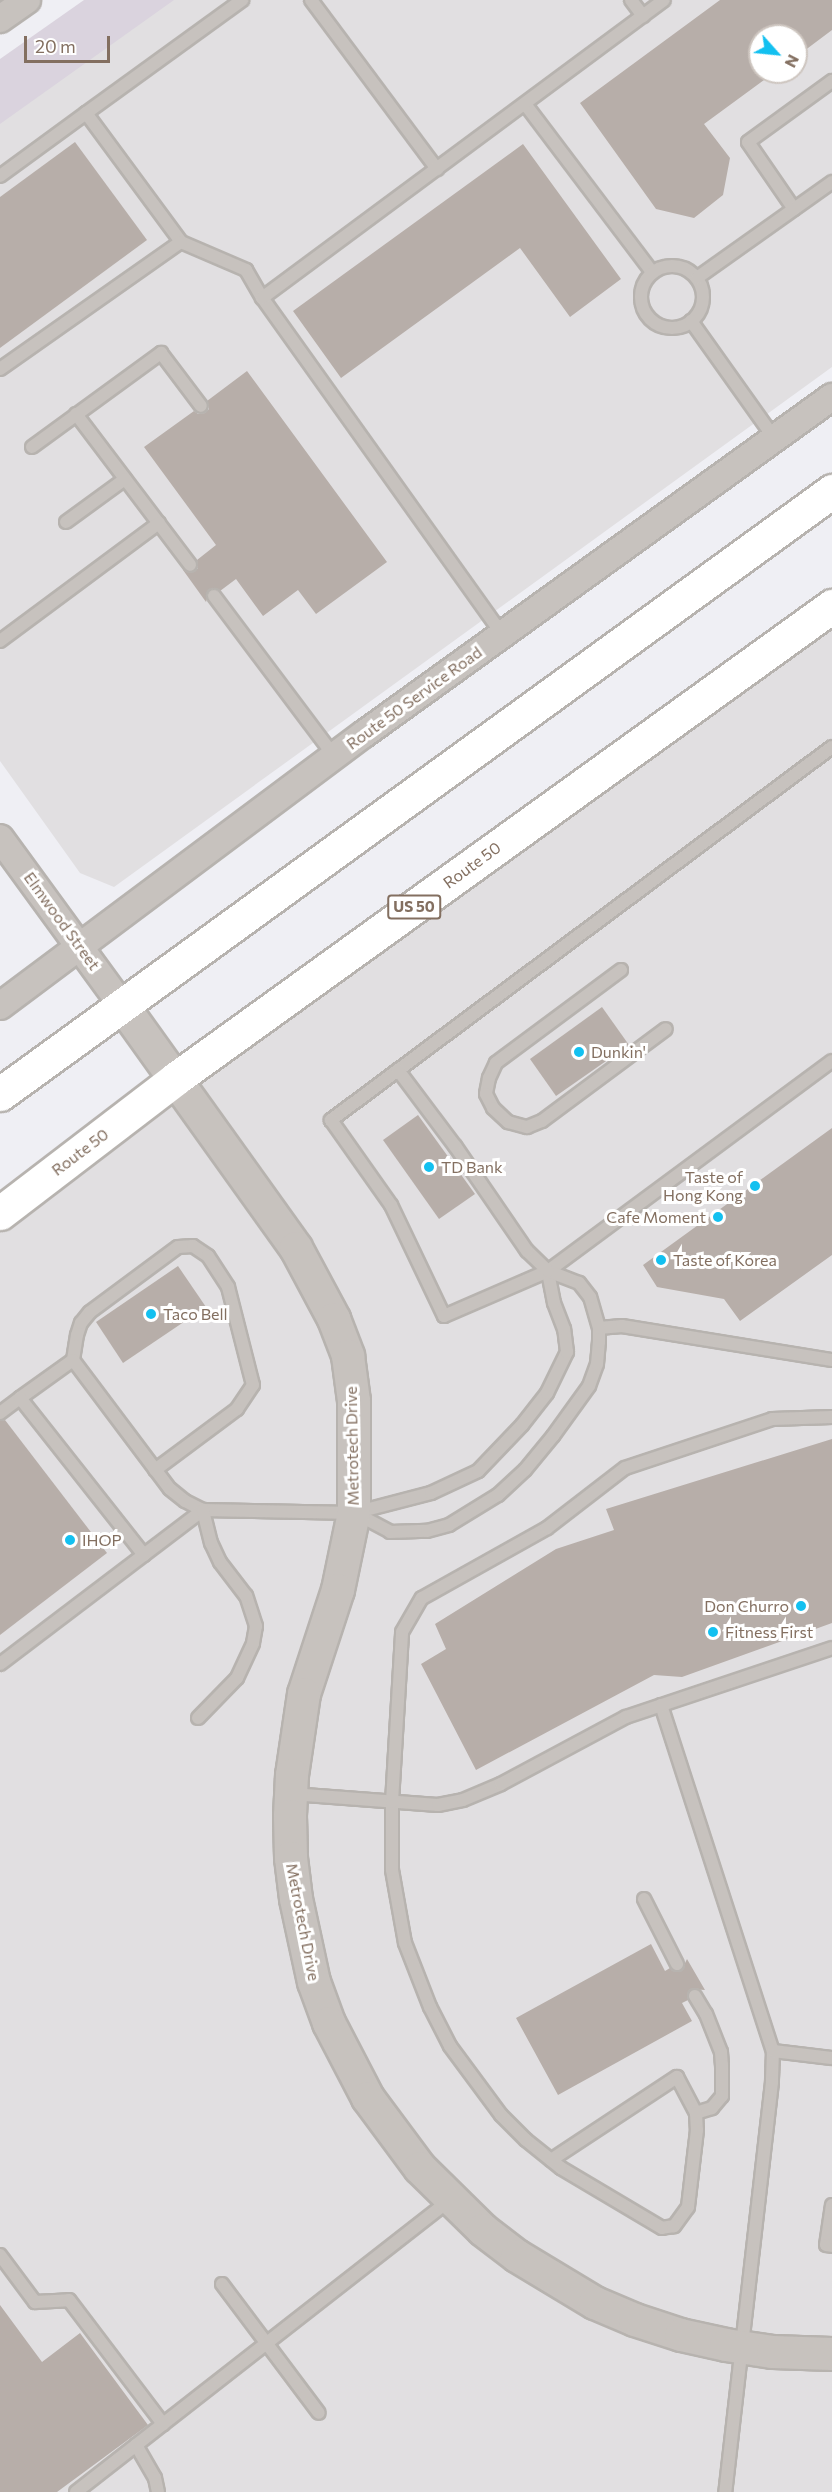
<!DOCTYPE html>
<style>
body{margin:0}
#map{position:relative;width:832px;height:2492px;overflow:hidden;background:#efeff4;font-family:Commissioner,sans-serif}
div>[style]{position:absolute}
.built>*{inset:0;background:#e1dfe1}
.green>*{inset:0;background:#dad3de}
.building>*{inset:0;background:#b7aea9}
.roads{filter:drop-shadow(2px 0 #b7b3af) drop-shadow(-2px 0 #b7b3af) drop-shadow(0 2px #b7b3af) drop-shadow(0 -2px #b7b3af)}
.service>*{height:12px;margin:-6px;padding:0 6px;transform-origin:6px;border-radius:6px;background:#c7c2be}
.service>.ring{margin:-6px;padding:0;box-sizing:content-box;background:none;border:12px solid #c7c2be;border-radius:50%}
.minor>*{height:26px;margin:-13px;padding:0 13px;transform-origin:13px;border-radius:13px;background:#c7c2be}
.tertiary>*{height:32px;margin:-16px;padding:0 16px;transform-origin:16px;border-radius:16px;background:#c7c2be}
.trunk>*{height:33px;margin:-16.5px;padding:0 16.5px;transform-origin:16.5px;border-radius:16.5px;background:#fff}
.dots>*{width:16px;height:16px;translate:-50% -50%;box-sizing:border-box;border:3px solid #fff;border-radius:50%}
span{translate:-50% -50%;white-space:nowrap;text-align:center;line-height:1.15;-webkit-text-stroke:6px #fff;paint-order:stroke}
.shield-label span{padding:2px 4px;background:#fff;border:2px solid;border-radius:4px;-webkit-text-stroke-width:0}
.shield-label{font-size:15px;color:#836f60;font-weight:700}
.street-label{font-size:16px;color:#836f60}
.poi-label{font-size:16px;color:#836f60}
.left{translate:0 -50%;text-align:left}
.right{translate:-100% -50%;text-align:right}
.north{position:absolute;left:748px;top:24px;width:60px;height:60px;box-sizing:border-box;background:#fff;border:2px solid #cdc5bf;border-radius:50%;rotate:117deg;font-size:16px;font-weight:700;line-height:24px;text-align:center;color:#836f60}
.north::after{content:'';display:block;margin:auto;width:21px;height:27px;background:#13c0f0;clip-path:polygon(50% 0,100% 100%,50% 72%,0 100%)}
.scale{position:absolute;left:24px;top:36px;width:86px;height:27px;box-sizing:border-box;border:3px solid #836f60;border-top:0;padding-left:8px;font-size:18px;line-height:21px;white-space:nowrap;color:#836f60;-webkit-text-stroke:4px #fff;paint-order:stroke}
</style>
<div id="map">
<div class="built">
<i style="clip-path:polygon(evenodd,86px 0,832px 0,832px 367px,114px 887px,80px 873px,0 761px,0 63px,86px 0,760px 36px,796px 36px,796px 72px,760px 72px,760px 36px)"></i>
<i style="clip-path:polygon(832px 606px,832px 2492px,0 2492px,0 1213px)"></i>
</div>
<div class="green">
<i style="clip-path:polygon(84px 0,174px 0,0 124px,0 59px)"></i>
</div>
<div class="building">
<i style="clip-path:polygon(720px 0,832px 0,832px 30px,796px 57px,796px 36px,760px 36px,760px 72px,775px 72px,704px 124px,730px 158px,723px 195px,694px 218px,656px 209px,580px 103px)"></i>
<i style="clip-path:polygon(75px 142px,147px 240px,0 348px,0 197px)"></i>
<i style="clip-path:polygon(523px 144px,621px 279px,570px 317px,520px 248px,341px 378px,293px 311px)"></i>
<i style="clip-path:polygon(247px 371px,387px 562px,316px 614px,298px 590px,263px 616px,236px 579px,220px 591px,210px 589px,206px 602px,183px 570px,194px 572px,198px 568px,197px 560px,216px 545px,144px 447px,194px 411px,198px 414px,205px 413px,209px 409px,207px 401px)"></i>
<i style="clip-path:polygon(602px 1007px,629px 1045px,556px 1096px,530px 1059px)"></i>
<i style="clip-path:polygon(418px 1115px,475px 1194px,439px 1219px,383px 1140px)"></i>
<i style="clip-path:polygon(832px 1128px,832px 1255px,740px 1321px,724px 1299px,657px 1287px,643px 1265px)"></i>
<i style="clip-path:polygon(178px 1266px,206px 1307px,123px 1363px,96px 1322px)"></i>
<i style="clip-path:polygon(5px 1420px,107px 1553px,0 1635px,0 1421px)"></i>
<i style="clip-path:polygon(832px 1439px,832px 1623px,682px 1677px,654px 1675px,476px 1770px,421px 1664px,446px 1649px,435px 1624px,556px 1549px,614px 1530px,606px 1509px)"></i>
<i style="clip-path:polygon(651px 1944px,665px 1971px,670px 1968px,676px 1972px,681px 1971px,687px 1959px,705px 1990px,691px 1989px,688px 1993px,688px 2000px,682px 2003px,692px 2021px,558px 2095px,516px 2018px)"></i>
<i style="clip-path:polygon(0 2305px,42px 2362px,80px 2333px,148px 2425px,57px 2492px,0 2492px)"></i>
</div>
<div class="roads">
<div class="service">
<i style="left:311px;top:0;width:211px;rotate:53.3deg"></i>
<i style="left:631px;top:0;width:20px;rotate:53deg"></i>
<i style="left:525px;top:104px;width:211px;rotate:52.9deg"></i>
<i style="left:86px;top:113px;width:193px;rotate:-35.9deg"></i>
<i style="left:0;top:176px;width:107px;rotate:-36.2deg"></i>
<i style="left:86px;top:113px;width:160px;rotate:53.6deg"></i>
<i style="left:181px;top:242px;width:71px;rotate:23.3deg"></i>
<i style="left:246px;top:270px;width:32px;rotate:60deg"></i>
<i style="left:794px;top:209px;width:81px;rotate:-124.5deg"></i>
<i style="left:748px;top:142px;width:104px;rotate:-36deg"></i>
<i class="ring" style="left:641px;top:266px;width:50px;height:50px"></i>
<i style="left:697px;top:278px;width:166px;rotate:-35.4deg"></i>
<i style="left:691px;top:321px;width:143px;rotate:54.6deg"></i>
<i style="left:0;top:369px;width:221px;rotate:-35.1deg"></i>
<i style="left:76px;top:414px;width:189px;rotate:52.9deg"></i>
<i style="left:32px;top:447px;width:160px;rotate:-36.1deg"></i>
<i style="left:161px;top:353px;width:66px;rotate:53deg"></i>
<i style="left:66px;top:522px;width:73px;rotate:-36.1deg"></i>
<i style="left:214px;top:596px;width:200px;rotate:53.1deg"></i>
<i style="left:502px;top:634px;width:413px;rotate:-125.5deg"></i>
<i style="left:262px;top:298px;width:500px;rotate:-36.55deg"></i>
<i style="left:0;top:641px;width:198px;rotate:-36.6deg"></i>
<i style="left:832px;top:747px;width:625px;rotate:143.33deg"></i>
<i style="left:331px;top:1120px;width:104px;rotate:54.8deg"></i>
<i style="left:391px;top:1205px;width:123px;rotate:64.5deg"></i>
<i style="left:444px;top:1316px;width:113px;rotate:-23.4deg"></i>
<i style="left:548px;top:1271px;width:353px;rotate:-36.5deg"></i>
<i style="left:621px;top:970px;width:156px;rotate:143.4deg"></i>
<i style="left:496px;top:1063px;width:17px;rotate:115deg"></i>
<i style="left:489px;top:1078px;width:16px;rotate:101deg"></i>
<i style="left:486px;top:1094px;width:16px;rotate:63deg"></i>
<i style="left:493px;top:1108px;width:21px;rotate:43deg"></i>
<i style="left:508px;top:1122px;width:20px;rotate:15deg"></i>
<i style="left:527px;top:1127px;width:16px;rotate:-22deg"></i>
<i style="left:542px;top:1121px;width:154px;rotate:-36.6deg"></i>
<i style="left:599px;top:1328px;width:23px;rotate:-5deg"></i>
<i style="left:622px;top:1326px;width:213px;rotate:9.2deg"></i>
<i style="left:73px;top:1360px;width:25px;rotate:-81deg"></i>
<i style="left:77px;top:1335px;width:13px;rotate:-72deg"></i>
<i style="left:81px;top:1323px;width:14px;rotate:-51deg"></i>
<i style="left:90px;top:1312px;width:109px;rotate:-36.5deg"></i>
<i style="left:178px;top:1247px;width:15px;rotate:-4deg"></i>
<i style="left:193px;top:1246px;width:18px;rotate:34deg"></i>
<i style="left:208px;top:1256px;width:37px;rotate:57deg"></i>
<i style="left:228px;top:1287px;width:101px;rotate:75.7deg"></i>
<i style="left:253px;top:1385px;width:29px;rotate:124deg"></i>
<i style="left:237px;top:1409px;width:102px;rotate:143.4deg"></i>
<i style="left:20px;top:1398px;width:65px;rotate:-35.6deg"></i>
<i style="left:73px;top:1360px;width:161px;rotate:53.1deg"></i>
<i style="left:170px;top:1489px;width:19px;rotate:39deg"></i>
<i style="left:185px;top:1501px;width:20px;rotate:27deg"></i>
<i style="left:203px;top:1510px;width:151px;rotate:1.1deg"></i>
<i style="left:354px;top:1513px;width:80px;rotate:-14.6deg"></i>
<i style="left:431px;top:1493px;width:52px;rotate:-25.1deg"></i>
<i style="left:478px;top:1471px;width:64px;rotate:-46.3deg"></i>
<i style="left:522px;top:1425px;width:41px;rotate:-52deg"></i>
<i style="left:547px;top:1393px;width:46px;rotate:-64deg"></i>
<i style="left:567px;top:1352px;width:23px;rotate:-97deg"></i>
<i style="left:564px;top:1329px;width:28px;rotate:-111deg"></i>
<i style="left:554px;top:1303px;width:33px;rotate:-101deg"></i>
<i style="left:0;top:1413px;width:25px;rotate:-37deg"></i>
<i style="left:20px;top:1398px;width:200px;rotate:51.7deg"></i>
<i style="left:355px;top:1513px;width:40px;rotate:28deg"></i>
<i style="left:390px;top:1532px;width:37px;rotate:-2deg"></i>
<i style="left:427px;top:1531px;width:23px;rotate:-15deg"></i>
<i style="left:449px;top:1525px;width:57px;rotate:-31.5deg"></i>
<i style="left:498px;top:1495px;width:37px;rotate:-43deg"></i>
<i style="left:525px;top:1470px;width:44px;rotate:-50.5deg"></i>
<i style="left:553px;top:1436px;width:62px;rotate:-54.2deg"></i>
<i style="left:589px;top:1386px;width:23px;rotate:-70deg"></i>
<i style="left:597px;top:1364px;width:22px;rotate:-85deg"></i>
<i style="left:599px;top:1342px;width:14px;rotate:-90deg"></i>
<i style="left:599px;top:1328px;width:32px;rotate:-106deg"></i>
<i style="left:590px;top:1297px;width:18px;rotate:-128deg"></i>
<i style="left:579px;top:1283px;width:33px;rotate:-159deg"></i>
<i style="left:548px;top:1271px;width:29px;rotate:-136deg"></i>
<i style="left:527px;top:1251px;width:127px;rotate:-124.4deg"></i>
<i style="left:455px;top:1146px;width:95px;rotate:-126.9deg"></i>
<i style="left:0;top:1664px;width:255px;rotate:-37.2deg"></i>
<i style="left:661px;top:1705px;width:364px;rotate:72.1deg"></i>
<i style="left:773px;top:2051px;width:31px;rotate:92deg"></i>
<i style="left:772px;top:2082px;width:413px;rotate:96.5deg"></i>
<i style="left:198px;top:1718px;width:56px;rotate:-45.7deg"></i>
<i style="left:237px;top:1678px;width:38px;rotate:-65deg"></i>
<i style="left:253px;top:1643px;width:17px;rotate:-80deg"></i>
<i style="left:256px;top:1626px;width:32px;rotate:-108deg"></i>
<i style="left:246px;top:1596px;width:43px;rotate:-127.4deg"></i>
<i style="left:220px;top:1562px;width:21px;rotate:-115deg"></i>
<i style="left:211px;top:1543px;width:34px;rotate:-104deg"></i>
<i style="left:292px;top:1794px;width:146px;rotate:4.3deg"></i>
<i style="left:438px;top:1805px;width:25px;rotate:-11deg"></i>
<i style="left:463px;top:1800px;width:41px;rotate:-22.8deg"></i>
<i style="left:501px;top:1784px;width:142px;rotate:-28.2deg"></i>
<i style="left:626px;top:1717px;width:217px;rotate:-18.5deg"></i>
<i style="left:644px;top:1899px;width:73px;rotate:63.1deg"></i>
<i style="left:695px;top:1996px;width:21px;rotate:59deg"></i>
<i style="left:706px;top:2014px;width:41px;rotate:68.5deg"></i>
<i style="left:721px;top:2052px;width:13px;rotate:86deg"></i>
<i style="left:722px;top:2065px;width:31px;rotate:90deg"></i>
<i style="left:722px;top:2096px;width:16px;rotate:130deg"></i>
<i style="left:712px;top:2108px;width:17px;rotate:163deg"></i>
<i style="left:773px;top:2051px;width:59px;rotate:6.8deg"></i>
<i style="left:551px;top:2160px;width:151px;rotate:-33.4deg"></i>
<i style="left:677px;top:2077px;width:41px;rotate:62.2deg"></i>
<i style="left:696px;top:2113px;width:17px;rotate:87deg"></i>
<i style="left:697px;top:2130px;width:78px;rotate:96.7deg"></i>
<i style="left:688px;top:2207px;width:24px;rotate:126deg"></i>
<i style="left:674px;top:2226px;width:12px;rotate:171deg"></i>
<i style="left:662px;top:2228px;width:117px;rotate:-149.3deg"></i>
<i style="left:561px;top:2168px;width:45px;rotate:-141.3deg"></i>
<i style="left:526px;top:2140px;width:35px;rotate:-135deg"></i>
<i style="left:501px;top:2115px;width:86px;rotate:-126.5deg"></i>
<i style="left:450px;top:2046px;width:44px;rotate:-117.1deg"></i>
<i style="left:430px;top:2007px;width:69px;rotate:-111.3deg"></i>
<i style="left:405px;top:1943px;width:74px;rotate:-100.1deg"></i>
<i style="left:392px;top:1870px;width:68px;rotate:-90deg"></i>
<i style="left:392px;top:1802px;width:170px;rotate:-86.6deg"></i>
<i style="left:402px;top:1632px;width:39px;rotate:-60deg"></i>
<i style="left:422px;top:1598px;width:143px;rotate:-29.2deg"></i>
<i style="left:547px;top:1528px;width:98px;rotate:-37.6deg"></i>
<i style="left:625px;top:1468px;width:155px;rotate:-18.4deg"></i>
<i style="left:772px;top:1419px;width:60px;rotate:-1.9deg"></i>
<i style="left:832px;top:2205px;width:40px;rotate:98.5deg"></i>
<i style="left:826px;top:2245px;width:6px;rotate:9deg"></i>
<i style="left:0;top:2255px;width:59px;rotate:53.3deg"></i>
<i style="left:35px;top:2302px;width:34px;rotate:-3deg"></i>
<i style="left:69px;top:2300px;width:156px;rotate:52.8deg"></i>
<i style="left:222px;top:2284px;width:161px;rotate:53.1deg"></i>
<i style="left:136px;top:2445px;width:38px;rotate:60deg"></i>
<i style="left:155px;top:2478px;width:14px;rotate:78deg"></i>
<i style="left:76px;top:2492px;width:474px;rotate:-38deg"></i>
</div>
<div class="minor">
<i style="left:0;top:19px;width:33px;rotate:-35deg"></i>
<i style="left:0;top:838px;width:207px;rotate:53.9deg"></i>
<i style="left:0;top:1006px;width:454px;rotate:-36.8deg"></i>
<i style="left:364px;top:734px;width:577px;rotate:-35.76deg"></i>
</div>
<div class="tertiary">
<i style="left:122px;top:1005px;width:299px;rotate:54.4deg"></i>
<i style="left:296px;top:1248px;width:81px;rotate:61.8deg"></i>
<i style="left:334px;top:1319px;width:40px;rotate:69deg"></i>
<i style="left:348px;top:1356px;width:45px;rotate:82.4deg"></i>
<i style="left:354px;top:1401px;width:112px;rotate:90deg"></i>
<i style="left:354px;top:1513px;width:79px;rotate:101.7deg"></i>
<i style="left:338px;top:1590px;width:109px;rotate:108.1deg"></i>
<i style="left:304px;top:1694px;width:82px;rotate:98.4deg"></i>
<i style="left:292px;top:1775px;width:41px;rotate:92.8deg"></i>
<i style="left:290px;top:1816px;width:42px;rotate:88.6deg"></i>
<i style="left:291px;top:1858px;width:41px;rotate:83deg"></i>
<i style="left:296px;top:1899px;width:85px;rotate:77.8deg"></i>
<i style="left:314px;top:1982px;width:44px;rotate:69.9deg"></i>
<i style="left:329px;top:2023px;width:85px;rotate:62.5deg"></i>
<i style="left:368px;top:2098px;width:87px;rotate:53.4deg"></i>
<i style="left:420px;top:2168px;width:88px;rotate:44.5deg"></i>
<i style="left:483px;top:2230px;width:43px;rotate:37.4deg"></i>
<i style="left:517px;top:2256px;width:91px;rotate:31.1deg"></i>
<i style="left:595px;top:2303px;width:43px;rotate:23deg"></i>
<i style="left:635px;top:2320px;width:48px;rotate:18.1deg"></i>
<i style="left:681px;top:2335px;width:46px;rotate:12.5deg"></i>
<i style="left:726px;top:2345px;width:48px;rotate:8.5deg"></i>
<i style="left:773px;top:2352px;width:59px;rotate:1.9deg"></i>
</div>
<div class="trunk">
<i style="left:0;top:1094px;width:1028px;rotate:-35.93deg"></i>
<i style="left:0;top:1213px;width:220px;rotate:-37.4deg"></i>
<i style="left:175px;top:1079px;width:810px;rotate:-35.75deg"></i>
</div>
</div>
<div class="dots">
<i style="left:579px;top:1052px;background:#13c0f0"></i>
<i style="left:429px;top:1167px;background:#13c0f0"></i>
<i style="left:755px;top:1186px;background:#13c0f0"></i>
<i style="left:718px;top:1217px;background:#13c0f0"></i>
<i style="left:661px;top:1260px;background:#13c0f0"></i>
<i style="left:151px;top:1314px;background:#13c0f0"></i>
<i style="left:70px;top:1540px;background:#13c0f0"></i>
<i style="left:801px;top:1606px;background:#13c0f0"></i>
<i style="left:713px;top:1632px;background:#13c0f0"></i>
</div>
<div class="shield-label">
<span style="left:414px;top:907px">US 50</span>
</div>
<div class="street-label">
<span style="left:414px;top:698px;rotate:-36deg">Route 50 Service Road</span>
<span style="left:472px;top:865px;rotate:-36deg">Route 50</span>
<span style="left:62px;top:921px;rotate:54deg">Elmwood Street</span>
<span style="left:80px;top:1152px;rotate:-37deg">Route 50</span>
<span style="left:352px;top:1446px;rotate:-91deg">Metrotech Drive</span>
<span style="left:303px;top:1922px;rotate:79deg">Metrotech Drive</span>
</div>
<div class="poi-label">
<span class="left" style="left:591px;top:1052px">Dunkin'</span>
<span class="left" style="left:441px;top:1167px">TD Bank</span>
<span class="right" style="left:743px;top:1186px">Taste of<br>Hong Kong</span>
<span class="right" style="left:706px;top:1217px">Cafe Moment</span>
<span class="left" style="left:673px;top:1260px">Taste of Korea</span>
<span class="left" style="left:163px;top:1314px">Taco Bell</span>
<span class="left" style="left:82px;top:1540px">IHOP</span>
<span class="right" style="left:789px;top:1606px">Don Churro</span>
<span class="left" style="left:725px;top:1632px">Fitness First</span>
</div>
<div class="north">N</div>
<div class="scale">20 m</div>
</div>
